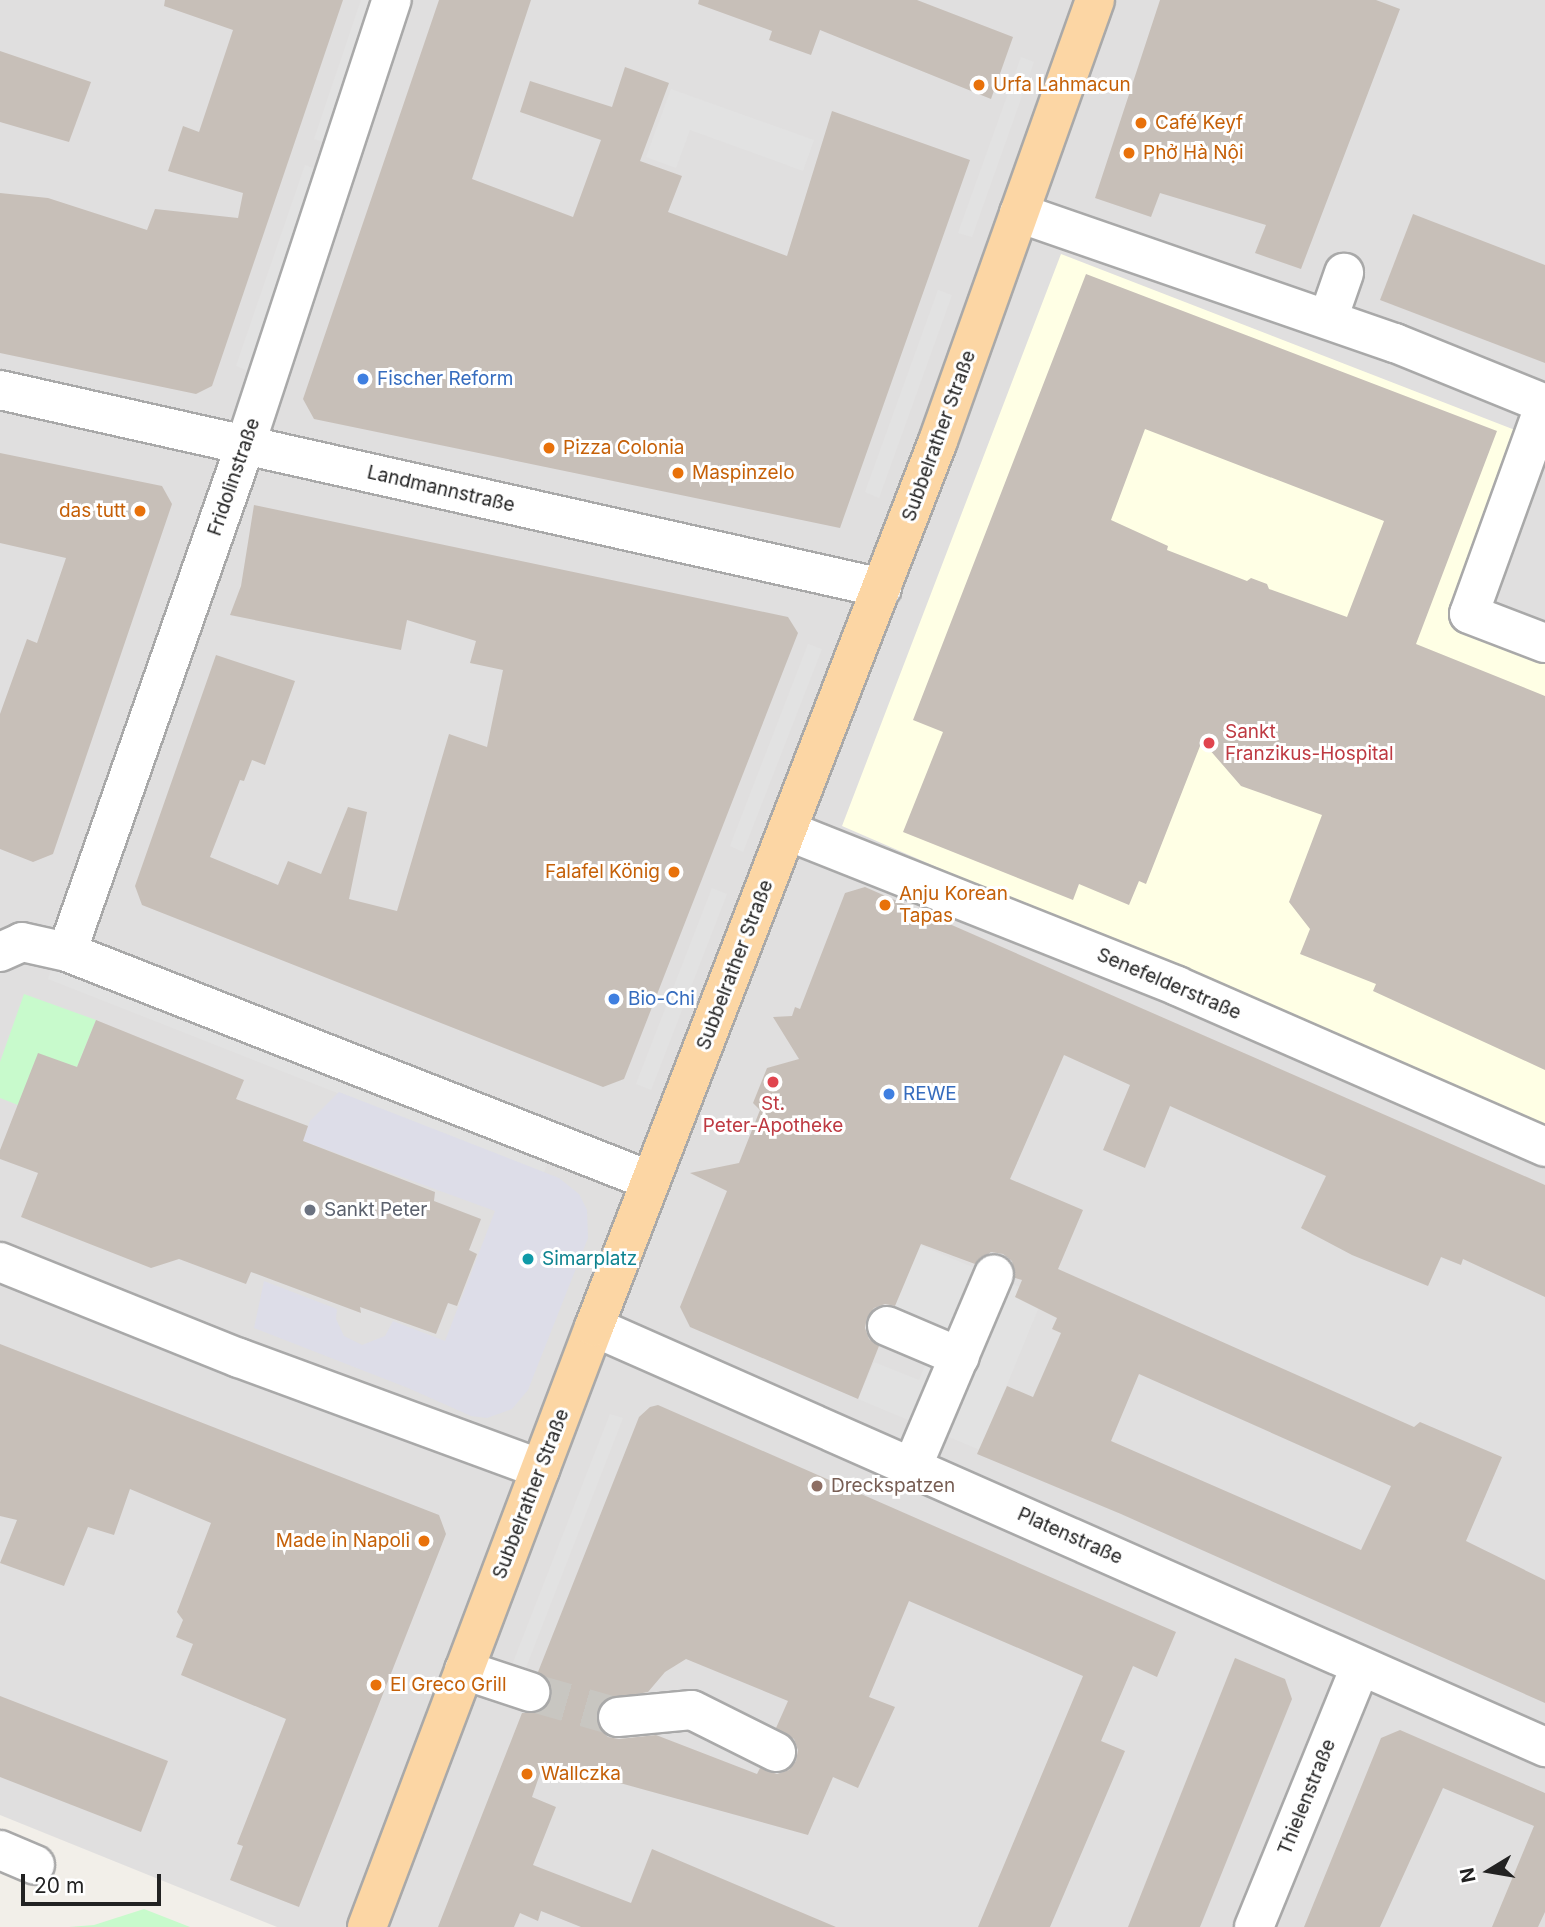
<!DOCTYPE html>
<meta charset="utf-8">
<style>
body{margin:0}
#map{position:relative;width:1545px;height:1927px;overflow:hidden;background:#f2efe9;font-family:Inter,sans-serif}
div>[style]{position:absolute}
.residential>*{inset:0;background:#e0dfdf}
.education>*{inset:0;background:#ffffe5}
.park>*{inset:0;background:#c8facc}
.parking>*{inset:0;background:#e2e2e2}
.plaza>*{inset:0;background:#dddde8}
.building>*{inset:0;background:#c7bfb8}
.minor-tunnel>*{height:38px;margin-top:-19px;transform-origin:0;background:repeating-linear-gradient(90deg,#c8c6c1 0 38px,transparent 0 57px)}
.roads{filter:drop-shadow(2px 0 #a9a9a9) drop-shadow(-2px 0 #a9a9a9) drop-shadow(0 2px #a9a9a9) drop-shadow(0 -2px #a9a9a9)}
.minor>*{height:38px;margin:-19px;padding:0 19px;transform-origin:19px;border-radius:19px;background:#fff}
.major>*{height:38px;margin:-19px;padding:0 19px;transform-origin:19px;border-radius:19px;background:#fcd6a4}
.dots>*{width:19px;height:19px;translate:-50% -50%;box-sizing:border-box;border:4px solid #fff;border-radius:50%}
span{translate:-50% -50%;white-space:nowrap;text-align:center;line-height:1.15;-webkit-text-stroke:6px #fff;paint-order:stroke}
.food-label{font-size:19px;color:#c56008}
.left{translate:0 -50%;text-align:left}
.right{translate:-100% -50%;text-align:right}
.shop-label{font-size:19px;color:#366cbe}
.street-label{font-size:19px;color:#222}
.health-label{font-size:19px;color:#be3a42}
.worship-label{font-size:19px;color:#5b616d}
.culture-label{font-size:19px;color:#0d838f}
.education-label{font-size:19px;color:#785e54}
.north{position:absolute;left:1454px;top:1836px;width:70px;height:70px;-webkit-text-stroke:5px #fff;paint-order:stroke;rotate:259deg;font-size:19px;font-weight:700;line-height:28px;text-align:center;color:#222}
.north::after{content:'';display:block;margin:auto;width:24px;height:32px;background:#222;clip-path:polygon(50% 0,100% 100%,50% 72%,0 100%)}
.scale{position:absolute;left:21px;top:1874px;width:140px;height:32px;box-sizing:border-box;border:4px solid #222;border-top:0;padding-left:9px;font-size:21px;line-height:24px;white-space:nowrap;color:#222;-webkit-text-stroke:5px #fff;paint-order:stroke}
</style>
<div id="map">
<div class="residential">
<i style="clip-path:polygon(0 0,1545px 0,1545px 1927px,277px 1927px,0 1815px)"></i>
</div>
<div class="education">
<i style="clip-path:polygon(1061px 254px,1515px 430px,1451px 621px,1545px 660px,1545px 1131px,842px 826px)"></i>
</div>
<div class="park">
<i style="clip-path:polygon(24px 994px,96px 1020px,77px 1067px,38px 1054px,18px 1105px,0 1098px,0 1062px)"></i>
<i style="clip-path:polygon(144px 1909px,190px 1927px,69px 1927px,94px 1925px)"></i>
</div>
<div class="parking">
<i style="clip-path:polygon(361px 0,374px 0,326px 143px,314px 139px)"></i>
<i style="clip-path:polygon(1021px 57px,1034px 62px,972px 237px,958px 233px)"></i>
<i style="clip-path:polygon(671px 89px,814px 140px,803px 171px,690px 130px,676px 168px,646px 157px)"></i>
<i style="clip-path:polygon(305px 165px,316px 169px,248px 371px,236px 366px)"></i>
<i style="clip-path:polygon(938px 290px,952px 295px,879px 498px,865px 492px)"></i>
<i style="clip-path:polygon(808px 644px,822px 649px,743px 852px,730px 846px)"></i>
<i style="clip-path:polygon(712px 888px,727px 894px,651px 1090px,636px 1084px)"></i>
<i style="clip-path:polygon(52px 967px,548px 1163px,543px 1174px,48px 979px)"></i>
<i style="clip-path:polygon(920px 1245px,1020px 1287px,1039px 1307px,980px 1450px,858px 1399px,874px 1362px,919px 1380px,939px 1332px,892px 1312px)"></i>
<i style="clip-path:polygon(610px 1414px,623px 1418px,525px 1670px,512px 1665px)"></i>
</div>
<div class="plaza">
<i style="clip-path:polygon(339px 1092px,559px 1178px,579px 1194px,587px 1210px,588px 1238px,528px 1390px,512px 1409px,487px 1418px,471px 1416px,408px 1388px,254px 1328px,264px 1281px,337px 1309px,336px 1319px,344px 1336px,362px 1345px,385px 1336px,393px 1321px,445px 1341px,495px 1211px,303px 1141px,310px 1121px)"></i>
</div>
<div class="building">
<i style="clip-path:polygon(165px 0,343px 0,212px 386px,196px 394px,0 353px,0 193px,48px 198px,147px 230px,155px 209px,238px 218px,243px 193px,168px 171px,183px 126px,199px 132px,233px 30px,164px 6px)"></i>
<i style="clip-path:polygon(439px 0,531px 0,472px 179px,573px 217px,601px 140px,520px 112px,530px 81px,612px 107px,625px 67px,669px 83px,640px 161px,682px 176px,668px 212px,787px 256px,832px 111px,970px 160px,840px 528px,314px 419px,303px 399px)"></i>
<i style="clip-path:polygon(699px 0,917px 0,1013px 37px,991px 99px,820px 30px,811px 55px,769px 40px,772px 31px,698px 4px)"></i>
<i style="clip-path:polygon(1160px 0,1376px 0,1400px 9px,1301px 269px,1255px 253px,1266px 225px,1160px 193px,1151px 217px,1095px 198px)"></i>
<i style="clip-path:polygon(0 51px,91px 82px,69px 142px,0 122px)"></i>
<i style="clip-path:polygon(1413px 214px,1545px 265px,1545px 363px,1380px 300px)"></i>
<i style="clip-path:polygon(evenodd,1086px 274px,1497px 431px,1416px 644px,1545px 696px,1545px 1070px,1373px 991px,1376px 984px,1300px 954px,1310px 929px,1289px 902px,1322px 815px,1241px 786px,1202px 741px,1146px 884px,1139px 881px,1129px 905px,1079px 884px,1073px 900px,903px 832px,943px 732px,913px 720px,1086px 274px,1145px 429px,1384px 521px,1347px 617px,1269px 589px,1267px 584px,1251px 578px,1247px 581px,1167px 550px,1168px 546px,1111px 520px,1145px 429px)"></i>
<i style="clip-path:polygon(0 453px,162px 486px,172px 504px,53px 854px,33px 862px,0 849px,0 714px,27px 639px,37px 643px,66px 558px,0 543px)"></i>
<i style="clip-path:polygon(254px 505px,788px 617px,798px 633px,624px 1079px,603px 1087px,142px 905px,135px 886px,216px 655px,295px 681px,265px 765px,252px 760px,244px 781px,240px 780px,210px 857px,278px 885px,288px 861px,321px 874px,348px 807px,367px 812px,349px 899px,397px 911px,449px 734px,487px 747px,503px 670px,470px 663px,476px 641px,407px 620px,401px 650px,230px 615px,241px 586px)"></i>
<i style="clip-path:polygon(evenodd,865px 887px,1545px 1185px,1545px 1297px,1463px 1259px,1461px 1265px,1441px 1257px,1428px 1286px,1352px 1255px,1301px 1228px,1326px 1176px,1170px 1106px,1145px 1168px,1103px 1150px,1130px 1085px,1064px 1055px,1010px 1179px,1083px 1210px,1058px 1269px,1414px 1427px,1420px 1422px,1502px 1457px,1466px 1541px,1545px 1580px,1545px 1703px,1121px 1514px,977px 1454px,1007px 1386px,1033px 1397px,1061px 1333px,1052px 1329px,1057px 1318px,1015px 1297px,1022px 1280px,1015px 1278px,1012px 1261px,1003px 1254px,991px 1252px,975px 1264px,921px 1244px,895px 1306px,885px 1304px,874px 1308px,867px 1318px,865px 1328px,869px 1339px,879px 1346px,858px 1399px,690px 1327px,680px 1307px,727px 1191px,690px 1173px,739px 1163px,760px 1110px,753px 1103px,767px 1068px,799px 1059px,773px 1017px,792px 1016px,795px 1007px,800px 1009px,845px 893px,865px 887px,1139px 1374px,1391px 1486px,1361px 1550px,1111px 1441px,1139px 1374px)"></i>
<i style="clip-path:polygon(96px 1020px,244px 1080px,236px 1099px,308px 1126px,303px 1141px,435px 1192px,434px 1201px,481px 1219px,469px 1250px,477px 1254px,457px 1306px,448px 1303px,436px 1334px,360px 1307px,361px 1313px,251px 1272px,246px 1284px,179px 1259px,151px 1268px,21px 1217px,38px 1173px,0 1159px,0 1150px,38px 1053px,77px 1067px)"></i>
<i style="clip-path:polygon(0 1344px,439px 1515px,446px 1534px,299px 1907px,230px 1880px,243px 1846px,237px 1844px,286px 1719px,181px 1675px,193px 1644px,176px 1637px,183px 1620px,177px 1612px,211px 1523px,130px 1489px,114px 1535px,88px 1527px,64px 1586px,0 1563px,17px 1520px,0 1516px)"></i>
<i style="clip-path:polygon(evenodd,658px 1405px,1176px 1632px,1157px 1677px,1133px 1666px,1101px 1741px,1125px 1751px,1050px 1927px,978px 1927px,1083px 1676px,909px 1601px,869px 1697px,895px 1707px,858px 1788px,833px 1777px,808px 1835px,544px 1762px,532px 1797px,556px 1807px,533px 1865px,631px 1903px,652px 1849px,836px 1927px,581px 1927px,541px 1911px,538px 1921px,520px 1913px,514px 1927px,438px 1927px,522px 1713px,535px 1713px,544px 1709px,550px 1700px,551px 1687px,547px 1678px,538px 1672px,639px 1417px,650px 1407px,658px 1405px,686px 1659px,788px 1701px,776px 1728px,794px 1739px,798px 1750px,796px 1761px,789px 1770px,777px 1774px,760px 1768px,757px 1774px,656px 1735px,619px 1739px,608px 1737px,601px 1730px,596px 1718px,598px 1709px,605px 1700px,648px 1692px,665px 1672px,686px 1659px)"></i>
<i style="clip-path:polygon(1235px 1658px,1285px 1679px,1292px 1699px,1200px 1927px,1128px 1927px)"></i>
<i style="clip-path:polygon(0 1696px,168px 1761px,141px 1832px,0 1777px)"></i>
<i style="clip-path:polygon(1400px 1730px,1545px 1793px,1545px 1912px,1538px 1927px,1492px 1927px,1534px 1826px,1443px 1788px,1380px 1927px,1304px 1927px,1381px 1738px)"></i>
</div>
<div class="minor-tunnel">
<i style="left:530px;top:1692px;width:91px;rotate:15.9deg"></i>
</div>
<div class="roads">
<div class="minor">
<i style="left:1019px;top:213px;width:398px;rotate:19.1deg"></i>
<i style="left:1395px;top:343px;width:162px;rotate:22.1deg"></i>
<i style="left:1545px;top:404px;width:223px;rotate:109.9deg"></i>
<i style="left:1469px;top:614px;width:81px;rotate:20.9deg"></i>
<i style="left:1328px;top:319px;width:49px;rotate:-70.8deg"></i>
<i style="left:0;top:390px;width:904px;rotate:12.65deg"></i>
<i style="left:788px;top:831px;width:419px;rotate:21.7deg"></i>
<i style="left:1177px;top:986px;width:402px;rotate:23.6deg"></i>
<i style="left:0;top:952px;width:24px;rotate:-24deg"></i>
<i style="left:22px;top:942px;width:46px;rotate:12.5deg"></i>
<i style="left:67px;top:952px;width:627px;rotate:21.41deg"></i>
<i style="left:67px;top:952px;width:536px;rotate:-70.62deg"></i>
<i style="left:245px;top:446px;width:470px;rotate:-71.8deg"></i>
<i style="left:0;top:1262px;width:258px;rotate:21.9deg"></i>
<i style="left:239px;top:1358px;width:321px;rotate:20.2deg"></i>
<i style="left:887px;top:1326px;width:79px;rotate:23deg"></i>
<i style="left:594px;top:1327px;width:1040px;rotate:23.83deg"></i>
<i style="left:913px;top:1465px;width:207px;rotate:-67deg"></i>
<i style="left:464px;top:1670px;width:70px;rotate:18.4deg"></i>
<i style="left:618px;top:1717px;width:74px;rotate:-5.4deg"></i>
<i style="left:692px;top:1710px;width:94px;rotate:26.6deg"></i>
<i style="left:0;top:1850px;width:38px;rotate:23deg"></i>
<i style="left:1254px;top:1927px;width:281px;rotate:-67.8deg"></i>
</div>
<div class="major">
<i style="left:367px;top:1927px;width:642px;rotate:-69.28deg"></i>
<i style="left:594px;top:1327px;width:950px;rotate:-68.78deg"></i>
<i style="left:938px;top:441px;width:468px;rotate:-70.4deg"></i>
</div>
</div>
<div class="dots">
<i style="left:979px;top:85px;background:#e8710a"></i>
<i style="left:1141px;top:123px;background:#e8710a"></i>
<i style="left:1129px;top:153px;background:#e8710a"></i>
<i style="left:363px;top:379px;background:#3f7fe0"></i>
<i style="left:549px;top:448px;background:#e8710a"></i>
<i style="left:678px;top:473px;background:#e8710a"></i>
<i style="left:140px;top:511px;background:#e8710a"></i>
<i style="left:1209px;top:743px;background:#e0444e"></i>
<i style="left:674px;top:872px;background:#e8710a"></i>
<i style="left:885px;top:905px;background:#e8710a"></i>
<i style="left:614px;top:999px;background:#3f7fe0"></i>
<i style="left:773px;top:1082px;background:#e0444e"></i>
<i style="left:889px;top:1094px;background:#3f7fe0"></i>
<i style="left:310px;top:1210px;background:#6b7280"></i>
<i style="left:528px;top:1259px;background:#0f9aa8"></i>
<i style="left:817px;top:1486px;background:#8d6e63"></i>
<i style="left:424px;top:1541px;background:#e8710a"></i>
<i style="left:376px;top:1685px;background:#e8710a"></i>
<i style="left:527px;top:1774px;background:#e8710a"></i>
</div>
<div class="food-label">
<span class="left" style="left:993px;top:85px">Urfa Lahmacun</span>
<span class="left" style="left:1155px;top:123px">Café Keyf</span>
<span class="left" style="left:1143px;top:153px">Phở Hà Nội</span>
<span class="left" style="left:563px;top:448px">Pizza Colonia</span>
<span class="left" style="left:692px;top:473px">Maspinzelo</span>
<span class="right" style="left:126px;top:511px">das tutt</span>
<span class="right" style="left:660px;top:872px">Falafel König</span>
<span class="left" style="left:899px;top:905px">Anju Korean<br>Tapas</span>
<span class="right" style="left:410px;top:1541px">Made in Napoli</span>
<span class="left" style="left:390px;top:1685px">El Greco Grill</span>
<span class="left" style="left:541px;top:1774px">Wallczka</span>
</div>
<div class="shop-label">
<span class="left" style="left:377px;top:379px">Fischer Reform</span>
<span class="left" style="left:628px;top:999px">Bio-Chi</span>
<span class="left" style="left:903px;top:1094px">REWE</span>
</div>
<div class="street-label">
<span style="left:939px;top:436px;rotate:-70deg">Subbelrather Straße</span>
<span style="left:234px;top:477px;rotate:-71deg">Fridolinstraße</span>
<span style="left:441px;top:489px;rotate:13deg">Landmannstraße</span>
<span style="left:735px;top:965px;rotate:-69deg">Subbelrather Straße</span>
<span style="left:1169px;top:984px;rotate:23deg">Senefelderstraße</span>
<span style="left:531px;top:1494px;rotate:-69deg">Subbelrather Straße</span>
<span style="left:1070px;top:1536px;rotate:24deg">Platenstraße</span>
<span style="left:1307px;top:1797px;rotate:-68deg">Thielenstraße</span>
</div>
<div class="health-label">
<span class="left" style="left:1225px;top:743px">Sankt<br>Franzikus-Hospital</span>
<span style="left:773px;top:1115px">St.<br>Peter-Apotheke</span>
</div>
<div class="worship-label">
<span class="left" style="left:324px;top:1210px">Sankt Peter</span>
</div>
<div class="culture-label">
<span class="left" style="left:542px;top:1259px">Simarplatz</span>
</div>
<div class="education-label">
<span class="left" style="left:831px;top:1486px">Dreckspatzen</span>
</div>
<div class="north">N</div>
<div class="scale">20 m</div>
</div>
